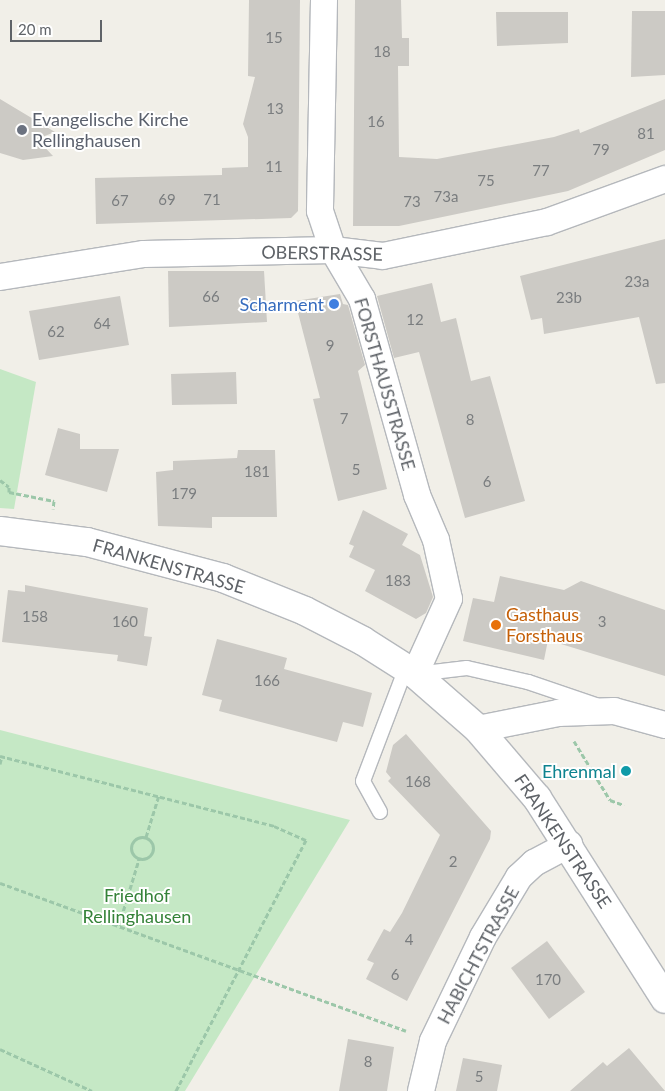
<!DOCTYPE html>
<style>
body{margin:0}
#map{position:relative;width:665px;height:1091px;overflow:hidden;background:#f1efe8;font-family:Lato,sans-serif}
div>[style]{position:absolute}
.green>*{inset:0;background:#c5e8c5}
.building>*{inset:0;background:#cccac5}
.path>*{height:3px;margin-top:-1.5px;transform-origin:0;background:repeating-linear-gradient(90deg,#9cc7a9 0 5px,transparent 0 7.5px)}
.path>.ring{margin:-1.5px;padding:0;box-sizing:content-box;background:none;border:3px solid #9cc7a9;border-radius:50%}
.roads{filter:drop-shadow(1px 0 #b5b8bc) drop-shadow(-1px 0 #b5b8bc) drop-shadow(0 1px #b5b8bc) drop-shadow(0 -1px #b5b8bc)}
.service>*{height:14px;margin:-7px;padding:0 7px;transform-origin:7px;border-radius:7px;background:#fff}
.minor>*{height:26px;margin:-13px;padding:0 13px;transform-origin:13px;border-radius:13px;background:#fff}
.secondary>*{height:28px;margin:-14px;padding:0 14px;transform-origin:14px;border-radius:14px;background:#fff}
.dots>*{width:14px;height:14px;translate:-50% -50%;box-sizing:border-box;border:2px solid #fff;border-radius:50%}
span{translate:-50% -50%;white-space:nowrap;text-align:center;line-height:1.15;-webkit-text-stroke:4px #fff;paint-order:stroke}
.number-label{font-size:15px;color:#7a7d7f}
.number-label span{-webkit-text-stroke-width:0}
.worship-label{font-size:18px;color:#5b616d}
.left{translate:0 -50%;text-align:left}
.street-label{font-size:18px;color:#5f6368}
.shop-label{font-size:18px;color:#366cbe}
.right{translate:-100% -50%;text-align:right}
.food-label{font-size:18px;color:#c56008}
.culture-label{font-size:18px;color:#0d838f}
.park-label{font-size:18px;color:#348238}
.scale{position:absolute;left:10px;top:20px;width:92px;height:22px;box-sizing:border-box;border:2px solid #5f6368;border-top:0;padding-left:6px;font-size:15px;line-height:18px;white-space:nowrap;color:#5f6368;-webkit-text-stroke:4px #fff;paint-order:stroke}
</style>
<div id="map">
<div class="green">
<i style="clip-path:polygon(0 369px,36px 382px,14px 509px,0 508px)"></i>
<i style="clip-path:polygon(0 730px,350px 820px,185px 1091px,0 1091px)"></i>
</div>
<div class="building">
<i style="clip-path:polygon(249px 0,300px 0,298px 211px,291px 218px,96px 224px,95px 178px,222px 175px,222px 168px,248px 167px,248px 137px,243px 124px,255px 77px,248px 76px)"></i>
<i style="clip-path:polygon(355px 0,401px 0,402px 38px,409px 38px,409px 66px,398px 66px,399px 157px,437px 159px,554px 137px,579px 129px,580px 133px,665px 99px,665px 150px,568px 191px,399px 226px,353px 226px)"></i>
<i style="clip-path:polygon(632px 11px,665px 11px,665px 75px,631px 77px)"></i>
<i style="clip-path:polygon(496px 12px,568px 12px,568px 43px,497px 46px)"></i>
<i style="clip-path:polygon(0 99px,55px 132px,37px 139px,53px 156px,23px 160px,0 153px)"></i>
<i style="clip-path:polygon(665px 239px,665px 383px,656px 384px,639px 317px,544px 334px,542px 318px,531px 320px,520px 276px)"></i>
<i style="clip-path:polygon(168px 271px,264px 271px,267px 322px,169px 327px)"></i>
<i style="clip-path:polygon(432px 283px,441px 322px,456px 318px,471px 381px,490px 376px,525px 501px,465px 518px,419px 352px,394px 358px,377px 296px)"></i>
<i style="clip-path:polygon(340px 294px,343px 304px,348px 305px,365px 365px,358px 371px,387px 489px,338px 501px,313px 399px,320px 398px,295px 301px)"></i>
<i style="clip-path:polygon(120px 296px,129px 345px,39px 360px,29px 311px)"></i>
<i style="clip-path:polygon(236px 372px,237px 404px,172px 405px,171px 374px)"></i>
<i style="clip-path:polygon(58px 428px,80px 434px,80px 449px,119px 449px,107px 492px,45px 475px)"></i>
<i style="clip-path:polygon(238px 450px,275px 450px,277px 517px,212px 517px,212px 528px,158px 526px,156px 472px,173px 470px,173px 461px,237px 458px)"></i>
<i style="clip-path:polygon(363px 510px,408px 534px,402px 545px,420px 555px,433px 597px,426px 613px,416px 619px,365px 591px,375px 570px,349px 557px,354px 546px,349px 544px)"></i>
<i style="clip-path:polygon(500px 576px,564px 590px,581px 581px,665px 610px,665px 676px,548px 640px,544px 660px,463px 641px,473px 598px,494px 602px)"></i>
<i style="clip-path:polygon(25px 585px,148px 608px,144px 636px,152px 637px,147px 666px,117px 661px,118px 655px,2px 642px,8px 590px,25px 592px)"></i>
<i style="clip-path:polygon(217px 639px,287px 658px,284px 669px,372px 693px,363px 727px,343px 722px,337px 742px,219px 711px,222px 700px,202px 695px)"></i>
<i style="clip-path:polygon(406px 734px,491px 831px,490px 839px,407px 1001px,366px 979px,374px 963px,367px 960px,384px 929px,390px 932px,402px 913px,440px 835px,388px 781px,391px 778px,386px 772px,393px 745px)"></i>
<i style="clip-path:polygon(547px 941px,585px 992px,549px 1019px,511px 968px)"></i>
<i style="clip-path:polygon(348px 1039px,394px 1047px,387px 1091px,339px 1091px)"></i>
<i style="clip-path:polygon(629px 1048px,665px 1091px,570px 1091px,603px 1062px,607px 1066px)"></i>
<i style="clip-path:polygon(463px 1058px,502px 1065px,497px 1091px,456px 1091px)"></i>
</div>
<div class="path">
<i style="left:0;top:480px;width:11px;rotate:38deg"></i>
<i style="left:9px;top:487px;width:5px;rotate:90deg"></i>
<i style="left:9px;top:492px;width:46px;rotate:11.3deg"></i>
<i style="left:54px;top:501px;width:8px;rotate:97deg"></i>
<i style="left:574px;top:741px;width:69px;rotate:58.6deg"></i>
<i style="left:610px;top:800px;width:15px;rotate:20deg"></i>
<i style="left:0;top:756px;width:283px;rotate:14.3deg"></i>
<i style="left:274px;top:826px;width:35px;rotate:24deg"></i>
<i style="left:306px;top:840px;width:283px;rotate:117.4deg"></i>
<i style="left:0;top:764px;width:8px;rotate:-76deg"></i>
<i class="ring" style="left:131px;top:837px;width:19px;height:19px"></i>
<i style="left:146px;top:837px;width:44px;rotate:-72.8deg"></i>
<i style="left:0;top:883px;width:432px;rotate:20deg"></i>
<i style="left:119px;top:925px;width:69px;rotate:-73.1deg"></i>
<i style="left:0;top:1049px;width:101px;rotate:24.5deg"></i>
</div>
<div class="roads">
<div class="service">
<i style="left:416px;top:674px;width:51px;rotate:-6.7deg"></i>
<i style="left:467px;top:668px;width:63px;rotate:12.9deg"></i>
<i style="left:528px;top:682px;width:72px;rotate:18.7deg"></i>
<i style="left:380px;top:812px;width:35px;rotate:-119deg"></i>
<i style="left:363px;top:781px;width:121px;rotate:-69.2deg"></i>
</div>
<div class="minor">
<i style="left:324px;top:0;width:211px;rotate:91.1deg"></i>
<i style="left:320px;top:211px;width:41px;rotate:71.6deg"></i>
<i style="left:333px;top:250px;width:57px;rotate:59.4deg"></i>
<i style="left:362px;top:299px;width:204px;rotate:74.3deg"></i>
<i style="left:417px;top:495px;width:49px;rotate:67.1deg"></i>
<i style="left:436px;top:540px;width:60px;rotate:77.6deg"></i>
<i style="left:449px;top:599px;width:82px;rotate:114.4deg"></i>
<i style="left:0;top:277px;width:146px;rotate:-9.1deg"></i>
<i style="left:144px;top:254px;width:189px;rotate:-1.2deg"></i>
<i style="left:333px;top:250px;width:50px;rotate:6.8deg"></i>
<i style="left:383px;top:256px;width:167px;rotate:-11.7deg"></i>
<i style="left:547px;top:222px;width:126px;rotate:-20deg"></i>
<i style="left:478px;top:729px;width:82px;rotate:-11.3deg"></i>
<i style="left:558px;top:713px;width:56px;rotate:-2deg"></i>
<i style="left:614px;top:711px;width:53px;rotate:15.4deg"></i>
<i style="left:421px;top:1091px;width:51px;rotate:-76.5deg"></i>
<i style="left:433px;top:1041px;width:115px;rotate:-64.3deg"></i>
<i style="left:483px;top:937px;width:70px;rotate:-59deg"></i>
<i style="left:519px;top:877px;width:21px;rotate:-43deg"></i>
<i style="left:534px;top:863px;width:40px;rotate:-28deg"></i>
</div>
<div class="secondary">
<i style="left:0;top:531px;width:88px;rotate:7.2deg"></i>
<i style="left:87px;top:542px;width:141px;rotate:14.8deg"></i>
<i style="left:223px;top:578px;width:88px;rotate:21.9deg"></i>
<i style="left:305px;top:611px;width:65px;rotate:27.3deg"></i>
<i style="left:363px;top:641px;width:62px;rotate:32.4deg"></i>
<i style="left:415px;top:674px;width:84px;rotate:41.1deg"></i>
<i style="left:478px;top:729px;width:91px;rotate:49.5deg"></i>
<i style="left:537px;top:798px;width:238px;rotate:57.5deg"></i>
</div>
</div>
<div class="dots">
<i style="left:22px;top:130px;background:#6b7280"></i>
<i style="left:334px;top:304px;background:#3f7fe0"></i>
<i style="left:496px;top:625px;background:#e8710a"></i>
<i style="left:626px;top:771px;background:#0f9aa8"></i>
</div>
<div class="number-label">
<span style="left:274px;top:38px">15</span>
<span style="left:382px;top:52px">18</span>
<span style="left:275px;top:109px">13</span>
<span style="left:376px;top:122px">16</span>
<span style="left:646px;top:134px">81</span>
<span style="left:601px;top:150px">79</span>
<span style="left:274px;top:167px">11</span>
<span style="left:541px;top:171px">77</span>
<span style="left:486px;top:181px">75</span>
<span style="left:446px;top:197px">73a</span>
<span style="left:167px;top:200px">69</span>
<span style="left:212px;top:200px">71</span>
<span style="left:120px;top:201px">67</span>
<span style="left:412px;top:202px">73</span>
<span style="left:637px;top:282px">23a</span>
<span style="left:211px;top:297px">66</span>
<span style="left:569px;top:298px">23b</span>
<span style="left:415px;top:320px">12</span>
<span style="left:102px;top:324px">64</span>
<span style="left:56px;top:332px">62</span>
<span style="left:330px;top:346px">9</span>
<span style="left:344px;top:419px">7</span>
<span style="left:470px;top:420px">8</span>
<span style="left:356px;top:470px">5</span>
<span style="left:257px;top:472px">181</span>
<span style="left:487px;top:482px">6</span>
<span style="left:184px;top:494px">179</span>
<span style="left:398px;top:581px">183</span>
<span style="left:35px;top:617px">158</span>
<span style="left:125px;top:622px">160</span>
<span style="left:602px;top:622px">3</span>
<span style="left:267px;top:681px">166</span>
<span style="left:418px;top:782px">168</span>
<span style="left:453px;top:862px">2</span>
<span style="left:409px;top:940px">4</span>
<span style="left:395px;top:975px">6</span>
<span style="left:548px;top:980px">170</span>
<span style="left:368px;top:1062px">8</span>
<span style="left:479px;top:1077px">5</span>
</div>
<div class="worship-label">
<span class="left" style="left:32px;top:130px">Evangelische Kirche<br>Rellinghausen</span>
</div>
<div class="street-label">
<span style="left:322px;top:253px;rotate:1deg">OBERSTRASSE</span>
<span style="left:385px;top:384px;rotate:74deg">FORSTHAUSSTRASSE</span>
<span style="left:169px;top:566px;rotate:16deg">FRANKENSTRASSE</span>
<span style="left:563px;top:841px;rotate:56deg">FRANKENSTRASSE</span>
<span style="left:478px;top:955px;rotate:-62deg">HABICHTSTRASSE</span>
</div>
<div class="shop-label">
<span class="right" style="left:324px;top:304px">Scharment</span>
</div>
<div class="food-label">
<span class="left" style="left:506px;top:625px">Gasthaus<br>Forsthaus</span>
</div>
<div class="culture-label">
<span class="right" style="left:616px;top:771px">Ehrenmal</span>
</div>
<div class="park-label">
<span style="left:137px;top:906px">Friedhof<br>Rellinghausen</span>
</div>
<div class="scale">20 m</div>
</div>
